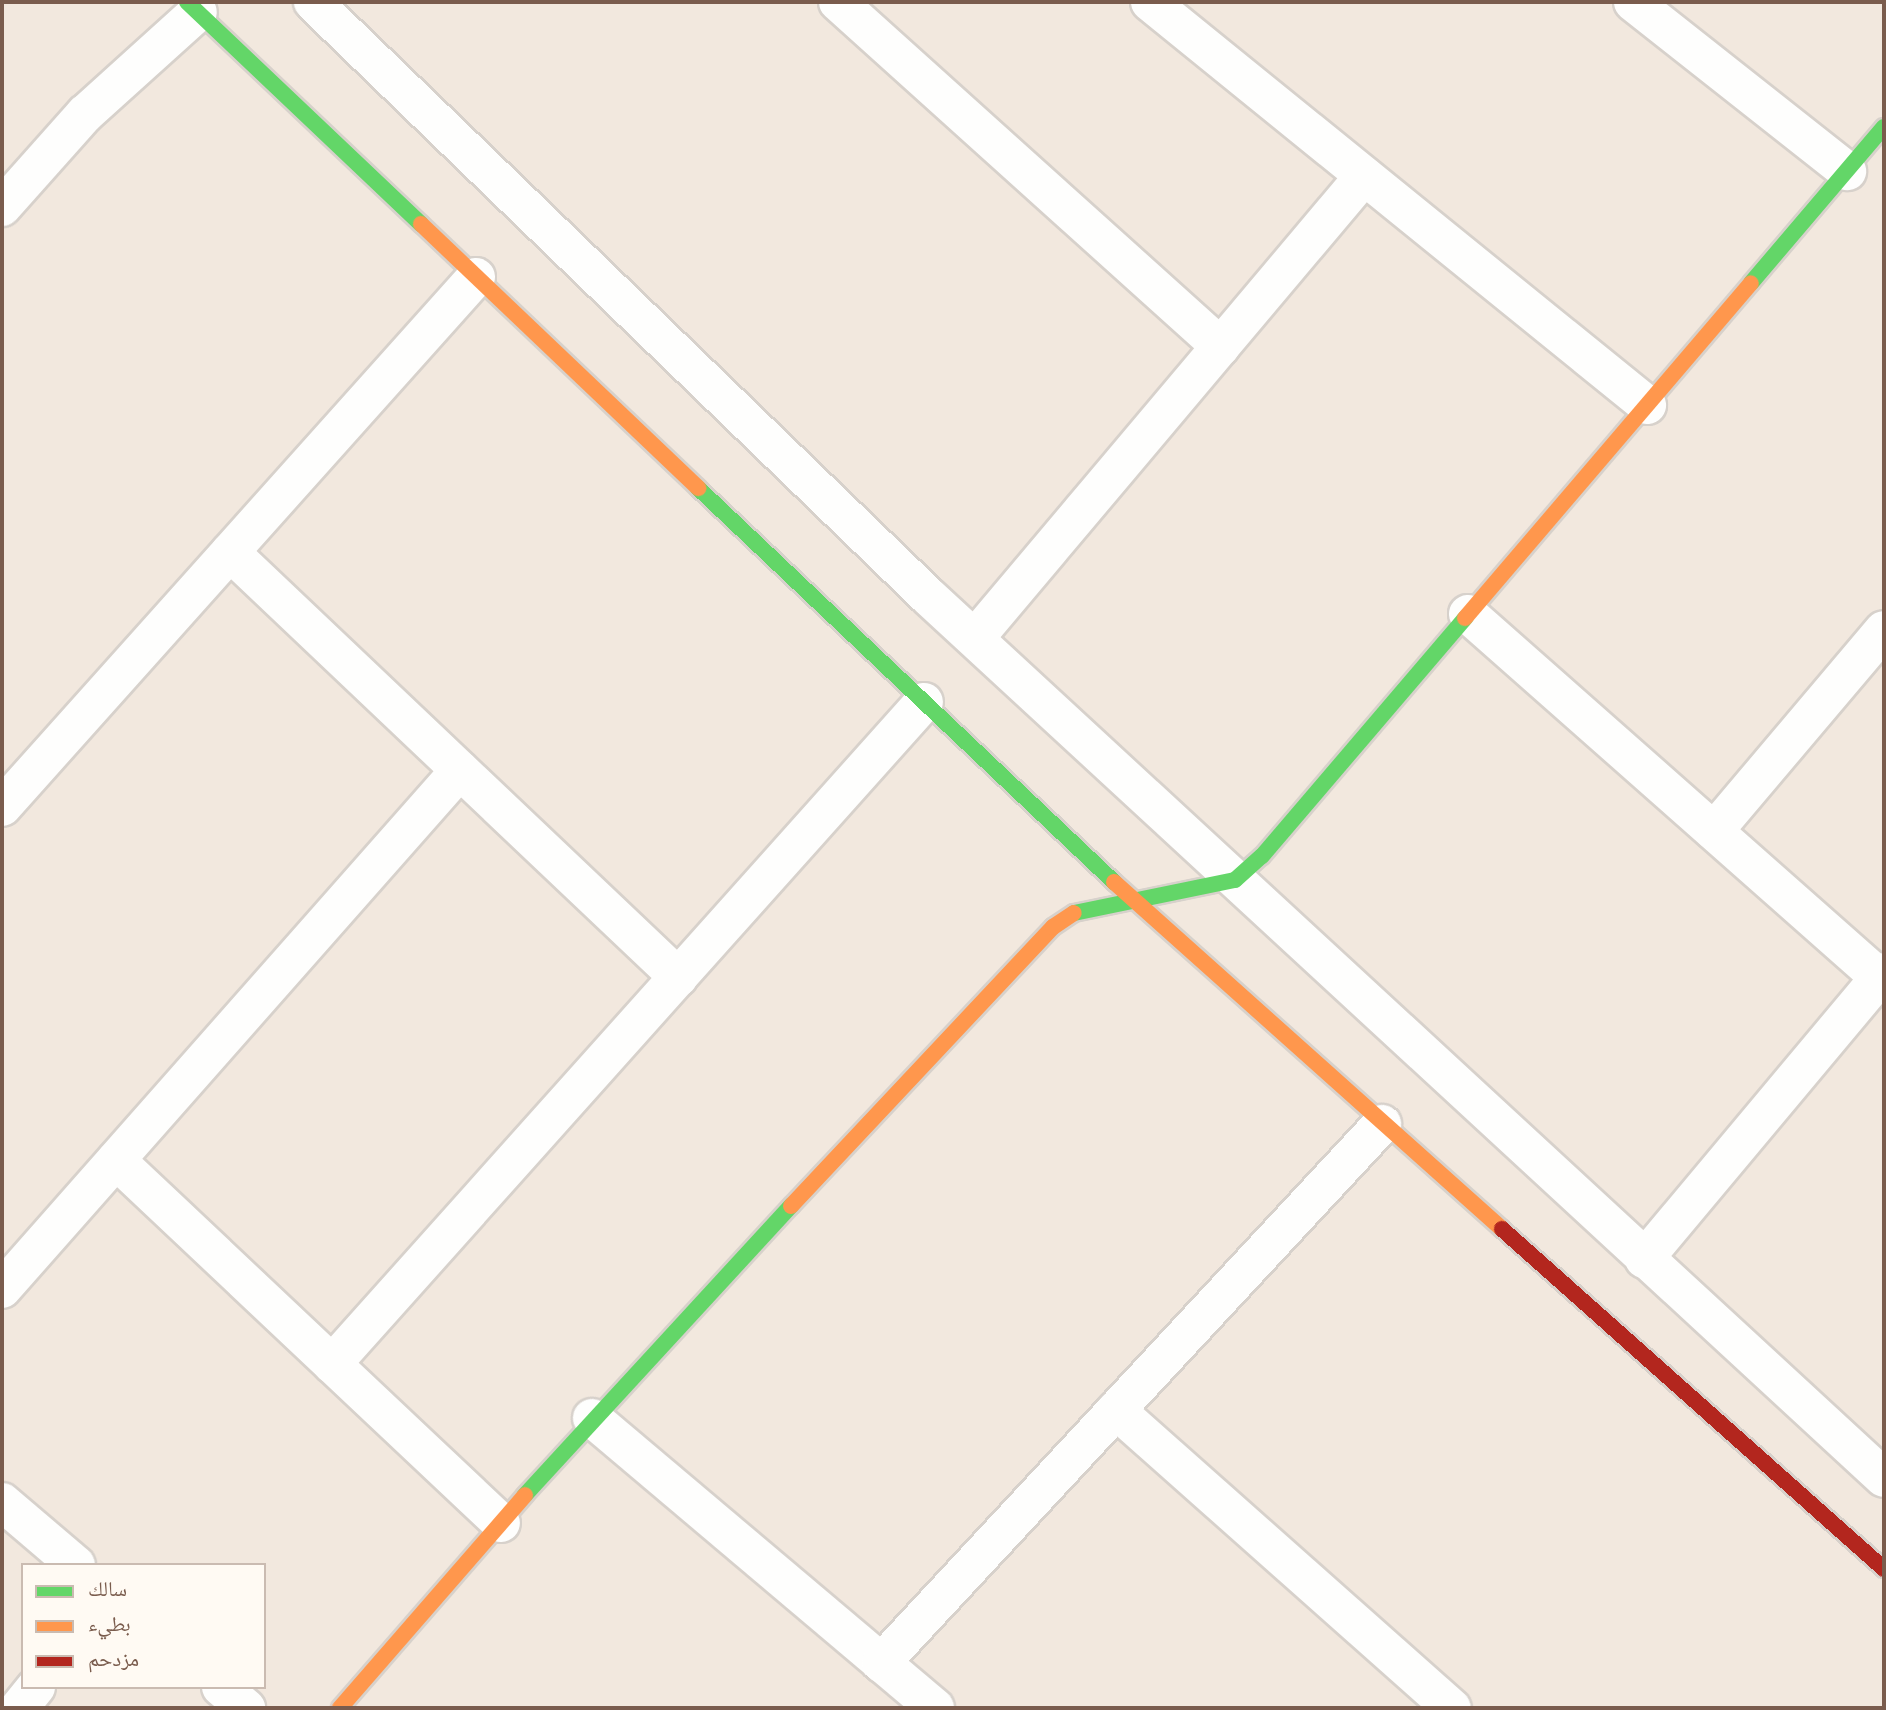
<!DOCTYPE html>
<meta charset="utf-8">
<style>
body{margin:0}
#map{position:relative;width:1886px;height:1710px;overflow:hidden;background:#f9f5f0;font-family:"IBM Plex Sans","Noto Naskh Arabic",sans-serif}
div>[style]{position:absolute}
.residential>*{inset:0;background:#f2e8de}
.roads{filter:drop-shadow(2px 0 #d7d1cb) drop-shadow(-2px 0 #d7d1cb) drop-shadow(0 2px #d7d1cb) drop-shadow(0 -2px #d7d1cb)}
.street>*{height:38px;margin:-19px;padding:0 19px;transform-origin:19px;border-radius:19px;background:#fefefd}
.fast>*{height:16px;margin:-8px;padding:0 8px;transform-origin:8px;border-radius:8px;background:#63d668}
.slow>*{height:16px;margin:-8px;padding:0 8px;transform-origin:8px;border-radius:8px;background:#ff974d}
.jam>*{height:16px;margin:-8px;padding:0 8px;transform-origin:8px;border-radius:8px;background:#b3261e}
span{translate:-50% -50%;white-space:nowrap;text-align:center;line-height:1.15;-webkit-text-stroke:7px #fffaf3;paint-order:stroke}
.frame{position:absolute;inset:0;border:4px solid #7a5c4d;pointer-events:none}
.legend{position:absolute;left:21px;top:1563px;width:245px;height:126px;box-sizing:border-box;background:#fffaf3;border:2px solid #cabbb1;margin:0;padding:9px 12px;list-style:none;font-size:21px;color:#7a5c4d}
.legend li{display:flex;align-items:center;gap:14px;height:35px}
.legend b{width:35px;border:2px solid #cabbb1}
</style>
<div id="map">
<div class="residential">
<i style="clip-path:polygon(evenodd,2px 2px,1884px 2px,1884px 1708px,2px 1708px,2px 2px,23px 1565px,264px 1565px,264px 1687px,23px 1687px,23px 1565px)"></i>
</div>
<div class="roads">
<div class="street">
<i style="left:313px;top:2px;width:856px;rotate:44.01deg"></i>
<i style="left:929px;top:597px;width:1299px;rotate:42.69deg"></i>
<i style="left:838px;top:2px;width:515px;rotate:42.01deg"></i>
<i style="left:1150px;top:2px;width:640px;rotate:39.04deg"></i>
<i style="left:1633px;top:2px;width:273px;rotate:38.3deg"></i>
<i style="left:2px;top:207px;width:125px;rotate:-48.3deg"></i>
<i style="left:85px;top:114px;width:152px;rotate:-42.1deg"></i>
<i style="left:230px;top:552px;width:618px;rotate:43.49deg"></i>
<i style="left:1468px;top:614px;width:550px;rotate:41.46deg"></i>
<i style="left:975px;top:638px;width:604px;rotate:-49.9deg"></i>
<i style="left:2px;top:807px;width:711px;rotate:-48.19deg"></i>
<i style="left:1714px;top:831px;width:263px;rotate:-49.8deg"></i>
<i style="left:116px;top:1160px;width:529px;rotate:43.32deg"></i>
<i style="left:1644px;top:1259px;width:374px;rotate:-50.1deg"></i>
<i style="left:2px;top:1289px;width:692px;rotate:-48.57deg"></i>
<i style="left:332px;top:1364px;width:888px;rotate:-48.2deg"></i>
<i style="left:1116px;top:1410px;width:449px;rotate:41.6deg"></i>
<i style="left:592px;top:1418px;width:449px;rotate:40.2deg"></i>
<i style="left:2px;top:1502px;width:97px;rotate:40.4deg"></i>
<i style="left:881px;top:1663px;width:736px;rotate:-47.09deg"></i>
<i style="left:221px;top:1687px;width:33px;rotate:40deg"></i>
<i style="left:19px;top:1708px;width:27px;rotate:-51deg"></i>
</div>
<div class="fast">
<i style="left:187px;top:2px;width:323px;rotate:43.5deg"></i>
<i style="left:1751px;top:283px;width:205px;rotate:-49.6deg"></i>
<i style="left:698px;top:488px;width:573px;rotate:43.44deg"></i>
<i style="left:1074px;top:913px;width:164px;rotate:-11.6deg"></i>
<i style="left:1235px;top:880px;width:36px;rotate:-42deg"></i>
<i style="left:1262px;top:856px;width:313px;rotate:-49.5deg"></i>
<i style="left:525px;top:1495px;width:393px;rotate:-47.4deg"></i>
</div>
<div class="slow">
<i style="left:421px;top:224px;width:383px;rotate:43.6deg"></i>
<i style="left:1465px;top:618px;width:440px;rotate:-49.5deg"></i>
<i style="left:1114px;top:882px;width:521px;rotate:41.81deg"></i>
<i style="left:791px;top:1206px;width:383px;rotate:-46.8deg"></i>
<i style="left:1053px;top:927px;width:25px;rotate:-34deg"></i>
<i style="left:340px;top:1708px;width:282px;rotate:-49deg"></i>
</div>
<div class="jam">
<i style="left:1502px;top:1229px;width:511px;rotate:41.67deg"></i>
</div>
</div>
<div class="frame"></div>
<ul class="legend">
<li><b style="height:9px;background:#63d668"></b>سالك</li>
<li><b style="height:9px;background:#ff974d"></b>بطيء</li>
<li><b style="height:9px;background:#b3261e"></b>مزدحم</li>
</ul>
</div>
